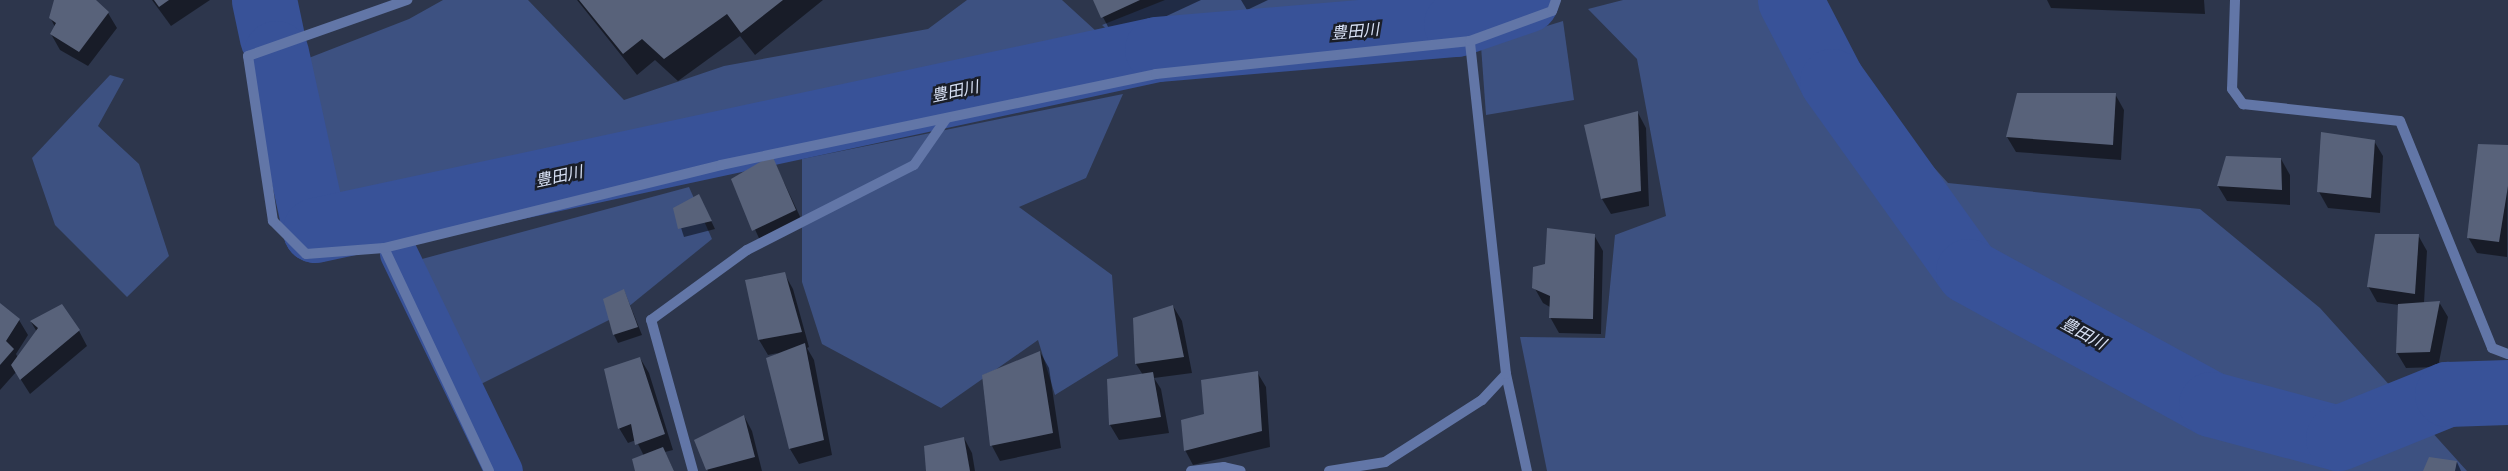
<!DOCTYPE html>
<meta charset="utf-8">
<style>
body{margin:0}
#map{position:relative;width:2508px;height:471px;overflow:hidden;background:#2d364c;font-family:"Work Sans","Noto Sans JP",sans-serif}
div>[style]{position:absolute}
.green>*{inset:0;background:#3d5181}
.shadow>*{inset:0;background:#0007}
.canal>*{height:38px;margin:-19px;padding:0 19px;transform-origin:19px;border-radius:19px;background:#385298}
.river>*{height:65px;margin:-32.5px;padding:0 32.5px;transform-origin:32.5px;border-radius:32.5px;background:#385298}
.building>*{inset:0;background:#58627a}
.minor>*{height:10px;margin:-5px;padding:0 5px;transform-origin:5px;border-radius:5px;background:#6276a7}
span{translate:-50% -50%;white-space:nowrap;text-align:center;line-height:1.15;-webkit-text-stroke:5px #1a1e28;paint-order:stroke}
.water-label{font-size:16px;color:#d8e1f5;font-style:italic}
</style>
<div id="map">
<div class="green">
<i style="clip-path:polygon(443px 0,528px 0,624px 100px,724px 66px,928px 29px,967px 0,1062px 0,1108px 42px,954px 81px,331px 207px,301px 61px,409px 19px)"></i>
<i style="clip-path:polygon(1165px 0,1503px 0,1457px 15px,1119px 40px,1102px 25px)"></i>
<i style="clip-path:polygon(1623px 0,1782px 0,1948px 183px,2200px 209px,2320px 308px,2467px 471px,1547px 471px,1520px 337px,1605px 338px,1615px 235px,1666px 216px,1637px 59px,1588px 9px)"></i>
<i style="clip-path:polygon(1563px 21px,1574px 100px,1486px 115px,1481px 46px)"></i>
<i style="clip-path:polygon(110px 75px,124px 79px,98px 126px,139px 164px,169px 256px,127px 297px,55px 225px,32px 158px)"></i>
<i style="clip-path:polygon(1123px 94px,1086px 178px,1019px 207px,1112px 275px,1118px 356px,1055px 395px,1038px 340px,941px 408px,822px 344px,802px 282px,802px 159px)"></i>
<i style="clip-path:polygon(689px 187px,712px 239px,617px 316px,479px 385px,422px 259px)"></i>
</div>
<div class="shadow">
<i style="clip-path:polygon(55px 0,94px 0,108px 13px,117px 28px,88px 66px,60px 50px,51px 34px,55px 27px,50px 17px)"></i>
<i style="clip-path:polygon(152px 0,210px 0,171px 26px)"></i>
<i style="clip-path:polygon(577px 0,823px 0,755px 55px,740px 36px,678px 81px,655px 60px,637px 75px)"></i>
<i style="clip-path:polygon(1094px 0,1201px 0,1115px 40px)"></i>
<i style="clip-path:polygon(1241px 0,1268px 0,1247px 10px)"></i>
<i style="clip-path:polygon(2047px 0,2204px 0,2205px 14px,2051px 8px)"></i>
<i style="clip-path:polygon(2115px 94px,2124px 110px,2121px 160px,2016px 152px,2007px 137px)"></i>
<i style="clip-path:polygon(1638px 113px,1646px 128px,1649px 206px,1611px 214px,1602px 199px,1585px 126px)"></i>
<i style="clip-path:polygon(2374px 141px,2383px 156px,2380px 213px,2328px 208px,2319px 192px)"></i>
<i style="clip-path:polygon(2508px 147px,2507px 257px,2477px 253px,2468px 237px)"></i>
<i style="clip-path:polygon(772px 157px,804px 225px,762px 245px,733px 180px)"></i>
<i style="clip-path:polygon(2281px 159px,2290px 175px,2290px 205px,2227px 201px,2218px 186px)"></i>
<i style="clip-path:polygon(703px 204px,715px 229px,684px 237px,675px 209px)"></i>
<i style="clip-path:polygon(1594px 235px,1603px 251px,1601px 334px,1559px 333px,1550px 317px,1550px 307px,1543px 303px,1534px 287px,1546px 265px)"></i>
<i style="clip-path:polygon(2418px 235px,2427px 251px,2424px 303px,2439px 302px,2448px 317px,2438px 367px,2406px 368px,2397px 353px,2399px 305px,2377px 302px,2368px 286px)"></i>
<i style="clip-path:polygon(784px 273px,793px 289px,809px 347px,807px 348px,814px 360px,832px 455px,799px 464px,790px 449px,767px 359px,778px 353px,768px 355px,759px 340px,746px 281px)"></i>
<i style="clip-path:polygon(624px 290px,642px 335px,618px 343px,614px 335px)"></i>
<i style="clip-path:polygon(0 305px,19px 320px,28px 335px,16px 354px,18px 358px,37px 332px,31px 322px,79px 331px,87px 346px,30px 394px,16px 372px,0 390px)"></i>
<i style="clip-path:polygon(1173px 306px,1182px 321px,1192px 373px,1154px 378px,1161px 389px,1169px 433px,1119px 440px,1110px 425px,1109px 380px,1143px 375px,1136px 364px,1134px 319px)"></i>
<i style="clip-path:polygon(1040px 352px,1049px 368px,1061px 448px,1000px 461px,992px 446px,983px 375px)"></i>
<i style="clip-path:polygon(640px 358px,649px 373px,673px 450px,665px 452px,674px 471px,636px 471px,644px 456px,636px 440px,628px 443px,619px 428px)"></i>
<i style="clip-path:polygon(1257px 372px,1266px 387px,1270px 447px,1193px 465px,1185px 450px,1206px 415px)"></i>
<i style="clip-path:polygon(744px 416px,752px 431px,762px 471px,708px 471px,696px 441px)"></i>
<i style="clip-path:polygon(964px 438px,972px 453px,975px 471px,927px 471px)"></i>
<i style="clip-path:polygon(2457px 462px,2461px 471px,2424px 471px)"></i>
</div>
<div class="canal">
<i style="left:381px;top:216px;width:25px;rotate:64deg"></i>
<i style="left:399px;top:254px;width:241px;rotate:64.2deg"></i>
</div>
<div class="river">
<i style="left:264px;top:0;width:38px;rotate:78deg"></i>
<i style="left:1790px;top:0;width:91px;rotate:62.6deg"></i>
<i style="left:1832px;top:81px;width:234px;rotate:54.4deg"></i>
<i style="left:1968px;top:271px;width:277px;rotate:28.7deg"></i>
<i style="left:2211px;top:404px;width:131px;rotate:15deg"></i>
<i style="left:2338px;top:438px;width:118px;rotate:-22deg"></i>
<i style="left:2447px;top:394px;width:61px;rotate:-1.9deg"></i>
<i style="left:276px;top:53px;width:181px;rotate:77.6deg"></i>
<i style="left:315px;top:230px;width:861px;rotate:-12.13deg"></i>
<i style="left:1157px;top:49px;width:300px;rotate:-4.8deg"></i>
<i style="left:1456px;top:24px;width:74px;rotate:-18.9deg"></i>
</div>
<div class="building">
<i style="clip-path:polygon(54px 0,96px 0,109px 12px,79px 52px,50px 34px,56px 23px,49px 18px)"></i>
<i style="clip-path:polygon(154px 0,169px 0,159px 7px)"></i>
<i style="clip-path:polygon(579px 0,783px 0,741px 33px,727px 14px,664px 59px,642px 39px,623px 54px)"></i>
<i style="clip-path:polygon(1093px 0,1140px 0,1101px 18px)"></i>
<i style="clip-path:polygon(2017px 93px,2116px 93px,2113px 145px,2006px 137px)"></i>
<i style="clip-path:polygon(1638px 111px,1641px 191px,1601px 199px,1584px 125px)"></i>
<i style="clip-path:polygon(2321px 132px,2375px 140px,2371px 198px,2317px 192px)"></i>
<i style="clip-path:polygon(2478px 144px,2508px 145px,2508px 186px,2499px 242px,2467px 238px)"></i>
<i style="clip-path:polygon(772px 155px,796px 210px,752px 231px,731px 179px)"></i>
<i style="clip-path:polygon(2226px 156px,2281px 158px,2282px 190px,2217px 186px)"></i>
<i style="clip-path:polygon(699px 194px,712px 221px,678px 229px,673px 208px)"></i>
<i style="clip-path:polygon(1547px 228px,1595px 234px,1593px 319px,1549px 318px,1550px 296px,1532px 288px,1533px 267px,1545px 264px)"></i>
<i style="clip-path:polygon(2375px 234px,2419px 234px,2415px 294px,2367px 287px)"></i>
<i style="clip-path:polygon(785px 272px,802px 332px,758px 340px,745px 280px)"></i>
<i style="clip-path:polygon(624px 289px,638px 327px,613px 335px,603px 299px)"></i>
<i style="clip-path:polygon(2440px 301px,2430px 352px,2396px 353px,2398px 304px)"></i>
<i style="clip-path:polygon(0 303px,20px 319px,6px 341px,14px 349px,0 365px)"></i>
<i style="clip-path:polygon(62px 304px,80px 330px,20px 380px,11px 365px,38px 328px,30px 321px)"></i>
<i style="clip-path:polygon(1173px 305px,1184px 357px,1135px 364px,1133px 318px)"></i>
<i style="clip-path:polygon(805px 343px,824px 440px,789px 449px,766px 358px)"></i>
<i style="clip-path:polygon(1040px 351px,1053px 433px,990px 446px,982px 375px)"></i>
<i style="clip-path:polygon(640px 357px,665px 434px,635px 445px,631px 424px,618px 429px,604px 369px)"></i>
<i style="clip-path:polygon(1258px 371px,1262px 431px,1184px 451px,1181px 420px,1204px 414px,1201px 380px)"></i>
<i style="clip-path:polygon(1153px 372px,1161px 417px,1109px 425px,1107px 379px)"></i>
<i style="clip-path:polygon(744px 415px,755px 457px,706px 470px,694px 440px)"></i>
<i style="clip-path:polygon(964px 437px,970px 471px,926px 471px,924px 446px)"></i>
<i style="clip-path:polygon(663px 447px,674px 471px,635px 471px,632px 459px)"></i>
<i style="clip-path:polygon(2429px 457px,2457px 461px,2455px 471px,2423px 471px)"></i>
</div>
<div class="minor">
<i style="left:2235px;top:0;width:89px;rotate:91.9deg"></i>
<i style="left:2232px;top:89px;width:19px;rotate:54deg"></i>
<i style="left:2243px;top:104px;width:158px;rotate:6.2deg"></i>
<i style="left:2400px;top:121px;width:245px;rotate:67.9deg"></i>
<i style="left:2492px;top:348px;width:17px;rotate:21deg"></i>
<i style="left:384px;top:248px;width:78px;rotate:175.6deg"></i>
<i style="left:306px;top:254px;width:47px;rotate:-135deg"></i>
<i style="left:273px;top:221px;width:167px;rotate:-98.6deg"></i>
<i style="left:248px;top:56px;width:169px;rotate:-19.4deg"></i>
<i style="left:1506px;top:374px;width:99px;rotate:77.8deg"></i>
<i style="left:489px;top:471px;width:246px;rotate:-115.2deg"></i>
<i style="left:384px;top:248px;width:347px;rotate:-13.8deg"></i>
<i style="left:721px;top:165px;width:444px;rotate:-11.8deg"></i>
<i style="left:1156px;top:74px;width:316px;rotate:-6deg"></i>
<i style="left:693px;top:471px;width:157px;rotate:-105.5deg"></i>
<i style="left:651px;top:320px;width:119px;rotate:-36.1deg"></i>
<i style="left:747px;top:250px;width:187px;rotate:-27deg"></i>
<i style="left:914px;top:165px;width:56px;rotate:-55.2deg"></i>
<i style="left:1191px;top:471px;width:33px;rotate:-7deg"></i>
<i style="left:1224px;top:467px;width:17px;rotate:13deg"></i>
<i style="left:1329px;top:471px;width:57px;rotate:-9.1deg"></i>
<i style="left:1385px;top:462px;width:115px;rotate:-32.6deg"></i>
<i style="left:1482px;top:400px;width:35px;rotate:-47deg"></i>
<i style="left:1506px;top:374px;width:335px;rotate:-96.2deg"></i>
<i style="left:1470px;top:41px;width:87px;rotate:-20.1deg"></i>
<i style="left:1552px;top:11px;width:12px;rotate:-70deg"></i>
</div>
<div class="water-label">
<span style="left:1355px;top:32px;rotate:-5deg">豊田川</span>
<span style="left:955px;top:92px;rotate:-12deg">豊田川</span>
<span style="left:559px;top:177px;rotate:-12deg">豊田川</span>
<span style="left:2083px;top:334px;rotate:29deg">豊田川</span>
</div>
</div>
